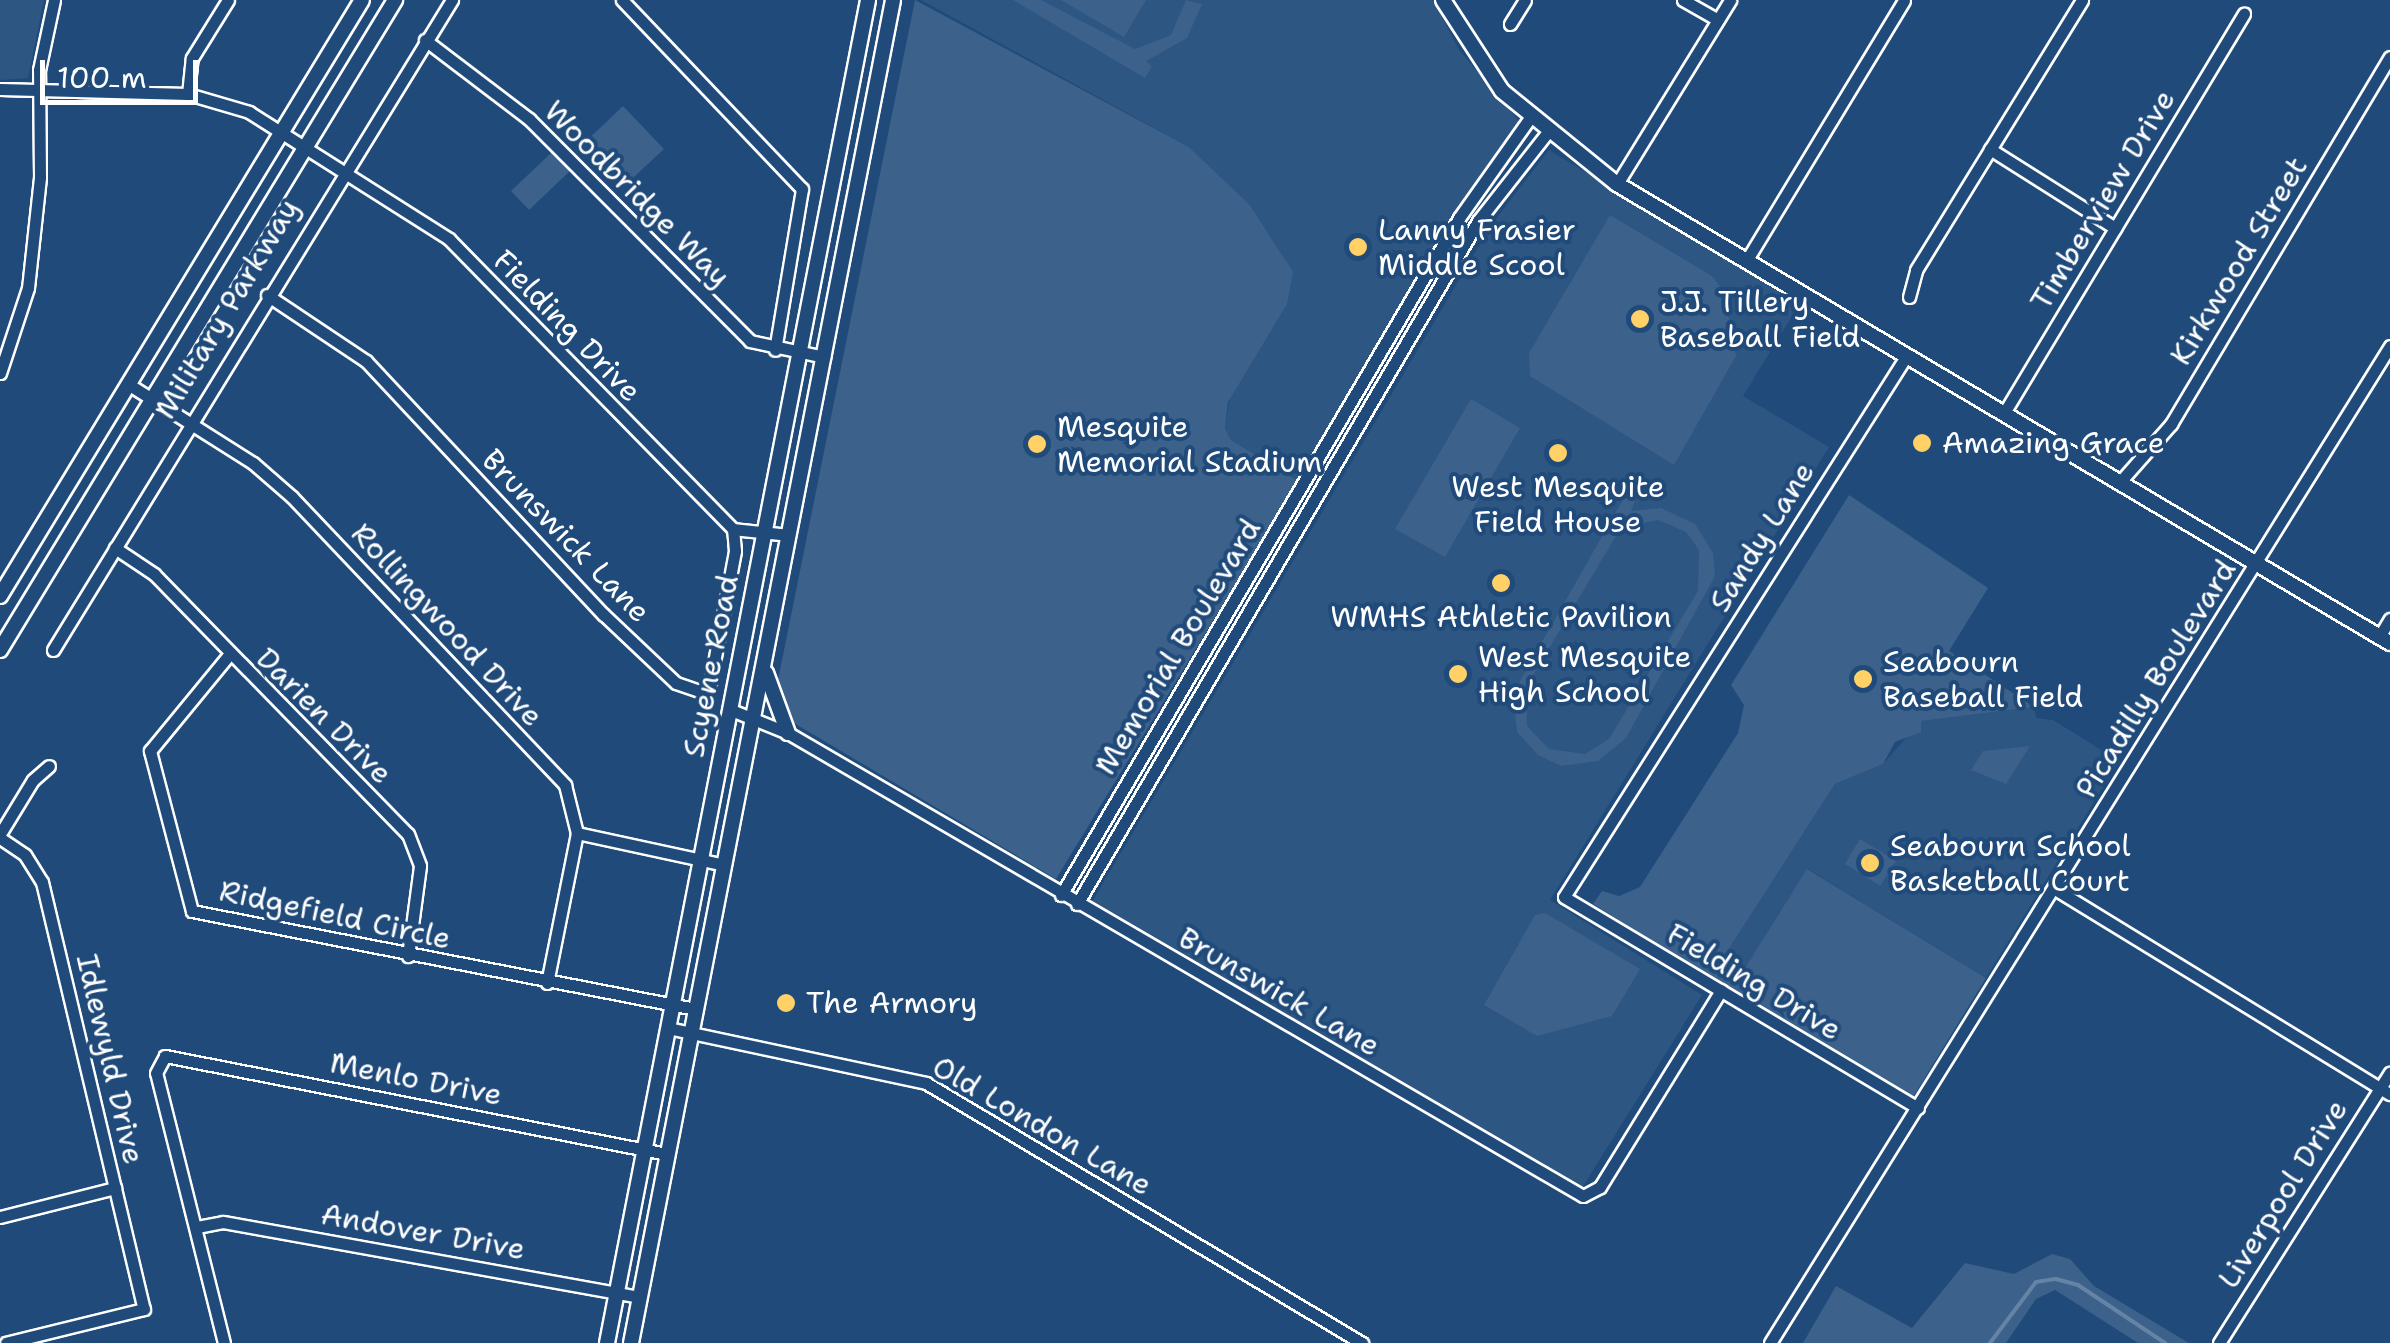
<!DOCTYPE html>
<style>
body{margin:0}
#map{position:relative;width:2390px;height:1343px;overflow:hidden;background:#1f4a7a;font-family:"Shantell Sans",sans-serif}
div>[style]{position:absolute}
.built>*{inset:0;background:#2e5683}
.green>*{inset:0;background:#3c618b}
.stream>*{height:4px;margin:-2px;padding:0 2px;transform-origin:2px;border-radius:2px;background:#6583a4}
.roads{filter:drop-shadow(2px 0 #fff) drop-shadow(-2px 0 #fff) drop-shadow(0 2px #fff) drop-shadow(0 -2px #fff)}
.minor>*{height:11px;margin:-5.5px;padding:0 5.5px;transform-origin:5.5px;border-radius:5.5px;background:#1f4a7a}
.major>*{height:14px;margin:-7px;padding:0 7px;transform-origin:7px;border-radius:7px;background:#1f4a7a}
.dots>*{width:28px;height:28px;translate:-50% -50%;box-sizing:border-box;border:5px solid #1f4a7a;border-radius:50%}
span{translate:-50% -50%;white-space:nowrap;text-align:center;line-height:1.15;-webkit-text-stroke:8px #1f4a7a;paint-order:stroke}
.street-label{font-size:30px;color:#fff}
.poi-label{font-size:30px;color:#fff}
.left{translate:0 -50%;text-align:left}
.scale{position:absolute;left:40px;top:60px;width:158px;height:45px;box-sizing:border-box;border:5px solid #fff;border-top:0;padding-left:12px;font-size:30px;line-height:35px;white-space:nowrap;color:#fff;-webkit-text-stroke:8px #1f4a7a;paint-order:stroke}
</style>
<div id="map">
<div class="built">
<i style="clip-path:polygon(0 0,44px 0,28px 78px,0 80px)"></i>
<i style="clip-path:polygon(921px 0,1433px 0,1459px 50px,1522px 125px,1298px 481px,1231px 440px,1225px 428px,1257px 221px,1249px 204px,1189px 147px)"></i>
<i style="clip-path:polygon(1549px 150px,1800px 303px,1743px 396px,1829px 447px,1550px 900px,1702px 995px,1582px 1188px,1092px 902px,1492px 224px)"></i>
<i style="clip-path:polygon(2034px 707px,2036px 718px,2053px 720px,2119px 761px,1986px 978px,1808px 869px,1737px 982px,1716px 969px,1835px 784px,1883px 764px,1921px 721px)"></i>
</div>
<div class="green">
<i style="clip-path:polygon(915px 0,1189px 147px,1249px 204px,1293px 272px,1287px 304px,1228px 402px,1225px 428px,1231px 440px,1298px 481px,1056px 879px,789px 720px,776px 690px)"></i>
<i style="clip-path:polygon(1013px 0,1041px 0,1135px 49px,1171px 35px,1186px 0,1202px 4px,1187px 38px,1146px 61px,1152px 66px,1145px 78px)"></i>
<i style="clip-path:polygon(1061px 0,1146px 0,1124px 37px)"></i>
<i style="clip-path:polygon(623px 106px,664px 149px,620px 190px,580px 147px)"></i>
<i style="clip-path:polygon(552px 152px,570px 171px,529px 210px,511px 191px)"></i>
<i style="clip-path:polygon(1610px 215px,1712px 276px,1724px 292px,1736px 356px,1674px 465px,1530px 376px,1529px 353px)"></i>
<i style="clip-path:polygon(1471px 399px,1520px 428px,1445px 557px,1395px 529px)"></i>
<i style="clip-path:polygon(1849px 495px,1988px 588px,1949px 651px,2034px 707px,1921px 721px,1921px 732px,1895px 742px,1883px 764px,1835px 784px,1716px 969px,1737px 981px,1807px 869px,1986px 978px,1910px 1102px,1593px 904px,1602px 891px,1619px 896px,1640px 887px,1738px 733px,1744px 705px,1731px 685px)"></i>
<i style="clip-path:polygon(evenodd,1625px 496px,1635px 501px,1631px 511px,1661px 508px,1695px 524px,1713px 553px,1715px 576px,1626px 738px,1598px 761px,1561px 766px,1538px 755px,1517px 732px,1513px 693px,1625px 496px,1658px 520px,1686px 532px,1699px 550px,1698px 591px,1609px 739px,1585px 754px,1549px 749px,1527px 726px,1526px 687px,1616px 536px,1630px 525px,1658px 520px)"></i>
<i style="clip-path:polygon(2030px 746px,2006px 784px,1971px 770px,1983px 751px)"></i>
<i style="clip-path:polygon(1860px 839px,1896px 861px,1880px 886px,1845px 864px)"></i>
<i style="clip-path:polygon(1545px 913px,1640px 969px,1612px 1016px,1537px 1036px,1484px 1005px,1535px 915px)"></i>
<i style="clip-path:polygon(2052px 1254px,2070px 1259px,2094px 1286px,2189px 1343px,2138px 1343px,2055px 1290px,2036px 1299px,2006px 1343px,1803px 1343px,1836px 1286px,1912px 1328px,1965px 1263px,2014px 1274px)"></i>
</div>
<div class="stream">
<i style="left:1990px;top:1343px;width:76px;rotate:-53deg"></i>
<i style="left:2036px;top:1282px;width:20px;rotate:-9deg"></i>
<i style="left:2056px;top:1279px;width:23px;rotate:15deg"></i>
<i style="left:2078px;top:1285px;width:105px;rotate:33.7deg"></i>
</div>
<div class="roads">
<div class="minor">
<i style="left:622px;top:0;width:261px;rotate:46.4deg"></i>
<i style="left:802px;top:189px;width:163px;rotate:99.5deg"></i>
<i style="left:1683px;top:0;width:40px;rotate:29.7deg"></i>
<i style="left:1510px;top:24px;width:28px;rotate:-58deg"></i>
<i style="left:425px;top:40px;width:131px;rotate:37.2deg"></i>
<i style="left:529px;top:119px;width:313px;rotate:45.1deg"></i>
<i style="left:750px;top:341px;width:76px;rotate:12.2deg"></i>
<i style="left:0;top:89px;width:188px;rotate:1.5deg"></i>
<i style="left:188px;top:94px;width:64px;rotate:16.4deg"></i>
<i style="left:249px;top:112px;width:237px;rotate:32.4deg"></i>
<i style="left:449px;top:239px;width:406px;rotate:45.6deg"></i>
<i style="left:733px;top:529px;width:56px;rotate:6.1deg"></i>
<i style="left:188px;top:94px;width:36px;rotate:-84deg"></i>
<i style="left:192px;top:58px;width:68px;rotate:-58.2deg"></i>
<i style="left:1990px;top:149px;width:148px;rotate:32.3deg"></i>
<i style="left:1617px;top:184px;width:216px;rotate:-58.4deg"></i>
<i style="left:1748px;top:258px;width:301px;rotate:-58.8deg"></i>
<i style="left:267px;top:295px;width:119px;rotate:33.7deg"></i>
<i style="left:366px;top:361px;width:347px;rotate:46.9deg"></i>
<i style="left:603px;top:614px;width:100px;rotate:43.4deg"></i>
<i style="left:676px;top:683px;width:34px;rotate:19deg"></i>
<i style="left:708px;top:694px;width:146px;rotate:-79.3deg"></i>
<i style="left:735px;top:551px;width:22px;rotate:-95deg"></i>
<i style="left:1909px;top:297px;width:28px;rotate:-75deg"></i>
<i style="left:1916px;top:270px;width:317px;rotate:-58.4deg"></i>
<i style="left:1907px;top:355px;width:641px;rotate:122.33deg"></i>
<i style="left:1564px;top:897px;width:412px;rotate:30.8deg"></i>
<i style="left:0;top:373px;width:89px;rotate:-71.8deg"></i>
<i style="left:28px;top:288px;width:112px;rotate:-83.8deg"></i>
<i style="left:40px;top:177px;width:107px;rotate:-90.5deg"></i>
<i style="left:39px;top:70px;width:72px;rotate:-77.9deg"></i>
<i style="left:128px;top:384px;width:148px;rotate:32.3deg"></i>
<i style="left:253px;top:463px;width:52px;rotate:41.1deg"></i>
<i style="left:292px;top:497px;width:397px;rotate:46.5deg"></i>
<i style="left:565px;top:785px;width:49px;rotate:76deg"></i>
<i style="left:577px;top:833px;width:153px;rotate:101.3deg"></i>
<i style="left:2004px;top:413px;width:466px;rotate:-59deg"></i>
<i style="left:2119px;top:483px;width:79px;rotate:-48.6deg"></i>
<i style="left:2171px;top:424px;width:427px;rotate:-59.2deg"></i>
<i style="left:115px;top:548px;width:47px;rotate:33.7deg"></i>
<i style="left:154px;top:574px;width:363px;rotate:45.7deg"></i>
<i style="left:408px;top:834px;width:34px;rotate:69deg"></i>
<i style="left:420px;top:866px;width:91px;rotate:97.6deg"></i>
<i style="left:2379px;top:637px;width:21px;rotate:-59deg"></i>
<i style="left:53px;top:650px;width:763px;rotate:-58.46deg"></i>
<i style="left:228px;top:656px;width:123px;rotate:129.4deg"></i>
<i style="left:150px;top:751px;width:165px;rotate:75.3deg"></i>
<i style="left:192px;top:911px;width:512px;rotate:11.02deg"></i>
<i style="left:731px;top:710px;width:61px;rotate:22deg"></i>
<i style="left:788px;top:733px;width:920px;rotate:30.22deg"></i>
<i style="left:1583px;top:1196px;width:19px;rotate:-28deg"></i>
<i style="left:1600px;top:1187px;width:231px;rotate:-58.4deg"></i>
<i style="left:577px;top:833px;width:151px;rotate:12.2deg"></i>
<i style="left:0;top:834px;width:63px;rotate:-58.6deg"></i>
<i style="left:33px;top:780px;width:21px;rotate:-41deg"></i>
<i style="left:0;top:838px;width:30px;rotate:34deg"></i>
<i style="left:25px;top:855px;width:32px;rotate:58deg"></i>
<i style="left:42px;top:882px;width:439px;rotate:76.6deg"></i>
<i style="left:144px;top:1309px;width:142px;rotate:166.2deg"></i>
<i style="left:2055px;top:889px;width:393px;rotate:31.5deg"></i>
<i style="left:1061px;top:895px;width:785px;rotate:-59.55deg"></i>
<i style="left:1459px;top:218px;width:121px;rotate:-54.7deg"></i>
<i style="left:1077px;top:904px;width:792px;rotate:-59.58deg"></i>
<i style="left:1478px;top:221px;width:112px;rotate:-51.9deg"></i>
<i style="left:668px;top:1028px;width:264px;rotate:12deg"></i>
<i style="left:926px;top:1083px;width:508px;rotate:30.81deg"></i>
<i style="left:0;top:1217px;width:119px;rotate:-14.2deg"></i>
<i style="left:197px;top:1227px;width:26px;rotate:-11deg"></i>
<i style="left:223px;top:1222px;width:424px;rotate:10.2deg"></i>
<i style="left:224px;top:1343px;width:278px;rotate:-104.1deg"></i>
<i style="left:156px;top:1073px;width:19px;rotate:-62deg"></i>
<i style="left:165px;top:1056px;width:511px;rotate:11.05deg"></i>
<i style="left:1770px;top:1343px;width:1174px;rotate:-58.12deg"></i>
<i style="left:2219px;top:1343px;width:320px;rotate:-57.7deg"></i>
</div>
<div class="major">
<i style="left:1443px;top:0;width:108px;rotate:57deg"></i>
<i style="left:1502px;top:91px;width:148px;rotate:39deg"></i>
<i style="left:1617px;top:184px;width:899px;rotate:30.7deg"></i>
<i style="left:0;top:596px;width:697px;rotate:-58.73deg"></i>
<i style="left:0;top:650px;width:761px;rotate:-58.71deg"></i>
<i style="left:766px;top:673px;width:64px;rotate:69.9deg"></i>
<i style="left:607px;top:1343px;width:1368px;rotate:-79deg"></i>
<i style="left:631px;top:1343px;width:1368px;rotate:-78.96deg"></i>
</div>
</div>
<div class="dots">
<i style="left:1358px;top:247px;background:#ffd166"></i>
<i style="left:1640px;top:319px;background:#ffd166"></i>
<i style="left:1922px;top:443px;background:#ffd166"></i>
<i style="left:1037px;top:444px;background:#ffd166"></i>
<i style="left:1558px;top:453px;background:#ffd166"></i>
<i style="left:1501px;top:583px;background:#ffd166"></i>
<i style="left:1458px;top:674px;background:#ffd166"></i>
<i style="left:1863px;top:679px;background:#ffd166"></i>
<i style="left:1870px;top:863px;background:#ffd166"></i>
<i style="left:786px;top:1003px;background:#ffd166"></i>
</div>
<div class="street-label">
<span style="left:637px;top:194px;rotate:45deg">Woodbridge Way</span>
<span style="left:2103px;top:200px;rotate:-59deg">Timberview Drive</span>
<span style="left:2239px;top:261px;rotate:-59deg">Kirkwood Street</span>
<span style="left:227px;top:309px;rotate:-59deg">Military Parkway</span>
<span style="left:567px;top:326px;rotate:46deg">Fielding Drive</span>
<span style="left:566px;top:536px;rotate:46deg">Brunswick Lane</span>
<span style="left:1762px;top:537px;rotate:-58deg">Sandy Lane</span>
<span style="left:447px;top:625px;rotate:47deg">Rollingwood Drive</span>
<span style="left:1178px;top:647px;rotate:-59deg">Memorial Boulevard</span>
<span style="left:711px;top:666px;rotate:-79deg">Scyene Road</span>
<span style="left:2156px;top:679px;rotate:-58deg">Picadilly Boulevard</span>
<span style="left:324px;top:716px;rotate:45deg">Darien Drive</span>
<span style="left:335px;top:915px;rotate:12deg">Ridgefield Circle</span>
<span style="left:1754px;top:982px;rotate:31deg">Fielding Drive</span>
<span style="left:1279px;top:992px;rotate:30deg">Brunswick Lane</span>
<span style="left:110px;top:1059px;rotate:77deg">Idlewyld Drive</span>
<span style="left:416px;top:1079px;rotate:11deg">Menlo Drive</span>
<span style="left:1042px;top:1126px;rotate:30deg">Old London Lane</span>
<span style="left:2283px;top:1194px;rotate:-58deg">Liverpool Drive</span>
<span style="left:423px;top:1232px;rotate:10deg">Andover Drive</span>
</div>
<div class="poi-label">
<span class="left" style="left:1378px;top:247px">Lanny Frasier<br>Middle Scool</span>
<span class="left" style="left:1660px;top:319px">J.J. Tillery<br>Baseball Field</span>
<span class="left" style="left:1057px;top:444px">Mesquite<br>Memorial Stadium</span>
<span class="left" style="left:1942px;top:443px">Amazing Grace</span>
<span style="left:1558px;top:504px">West Mesquite<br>Field House</span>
<span style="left:1501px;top:617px">WMHS Athletic Pavilion</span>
<span class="left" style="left:1478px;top:674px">West Mesquite<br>High School</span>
<span class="left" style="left:1883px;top:679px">Seabourn<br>Baseball Field</span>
<span class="left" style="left:1890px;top:863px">Seabourn School<br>Basketball Court</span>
<span class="left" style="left:806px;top:1003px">The Armory</span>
</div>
<div class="scale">100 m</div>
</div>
